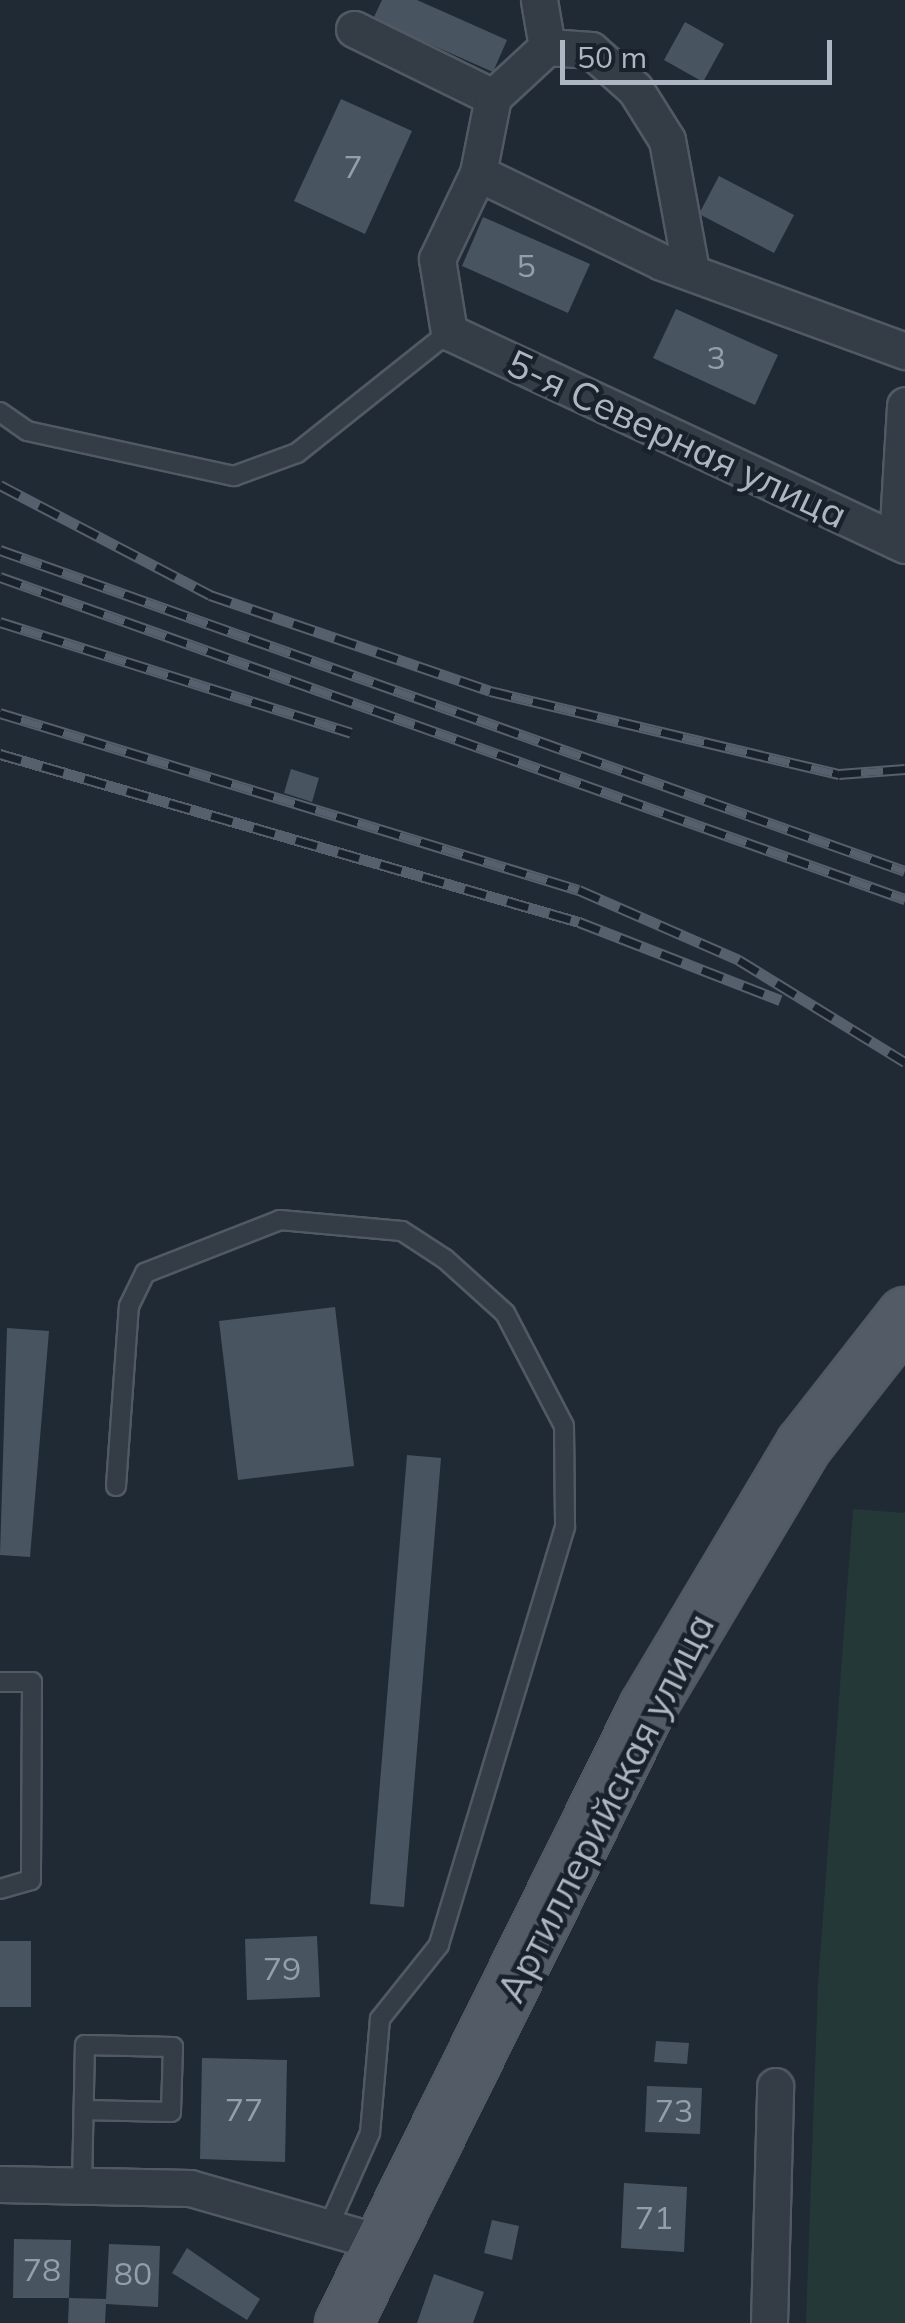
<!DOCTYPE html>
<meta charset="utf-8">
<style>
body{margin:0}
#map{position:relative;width:905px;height:2323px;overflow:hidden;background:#202a35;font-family:Mulish,sans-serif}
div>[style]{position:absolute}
.green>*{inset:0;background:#253838}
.building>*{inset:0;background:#495461}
.roads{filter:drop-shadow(2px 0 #515964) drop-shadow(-2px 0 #515964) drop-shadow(0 2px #515964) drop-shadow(0 -2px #515964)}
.service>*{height:18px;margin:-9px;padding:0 9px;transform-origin:9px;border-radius:9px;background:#343c46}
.minor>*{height:35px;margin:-17.5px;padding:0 17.5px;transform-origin:17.5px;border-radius:17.5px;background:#343c46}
.primary>*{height:55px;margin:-27.5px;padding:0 27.5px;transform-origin:27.5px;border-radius:27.5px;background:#525b66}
.rail>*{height:11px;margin-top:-5.5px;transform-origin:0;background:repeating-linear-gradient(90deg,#19212a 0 22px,#56606d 0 44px);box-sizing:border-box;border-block:2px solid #56606d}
span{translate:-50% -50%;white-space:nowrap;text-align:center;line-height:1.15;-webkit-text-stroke:9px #19212a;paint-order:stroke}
.number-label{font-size:32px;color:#959eaa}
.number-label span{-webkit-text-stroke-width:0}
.street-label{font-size:38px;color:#aeb6c3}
.scale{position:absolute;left:560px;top:40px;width:272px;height:45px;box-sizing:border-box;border:5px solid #aeb6c3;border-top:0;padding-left:12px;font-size:30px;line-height:35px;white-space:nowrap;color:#aeb6c3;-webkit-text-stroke:8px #19212a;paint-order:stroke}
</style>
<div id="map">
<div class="green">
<i style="clip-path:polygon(853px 1509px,905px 1513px,905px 2323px,806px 2323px,818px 1984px)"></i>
</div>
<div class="building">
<i style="clip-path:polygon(382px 0,417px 0,507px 40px,493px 72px,373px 19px)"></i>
<i style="clip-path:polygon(685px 22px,724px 44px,703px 82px,664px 60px)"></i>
<i style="clip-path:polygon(341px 99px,412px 131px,365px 234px,294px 201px)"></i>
<i style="clip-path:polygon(719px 176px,794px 215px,774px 253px,699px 214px)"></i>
<i style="clip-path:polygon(483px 217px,590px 264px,568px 313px,462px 266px)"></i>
<i style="clip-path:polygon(676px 309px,778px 355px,755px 405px,653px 358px)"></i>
<i style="clip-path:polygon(291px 769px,319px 778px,312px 802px,284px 793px)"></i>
<i style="clip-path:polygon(335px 1307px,354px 1466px,238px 1480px,219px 1321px)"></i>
<i style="clip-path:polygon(7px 1328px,49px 1331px,30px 1557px,0 1555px)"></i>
<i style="clip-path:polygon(407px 1455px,441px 1458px,404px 1907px,370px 1904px)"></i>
<i style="clip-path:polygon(317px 1936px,320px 1997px,247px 2000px,245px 1939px)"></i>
<i style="clip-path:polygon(0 1941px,31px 1941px,31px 2007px,0 2007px)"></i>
<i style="clip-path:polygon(656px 2041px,689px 2043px,687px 2064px,654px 2062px)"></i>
<i style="clip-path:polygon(202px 2058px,287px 2060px,285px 2162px,200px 2159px)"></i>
<i style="clip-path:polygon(647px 2086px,702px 2088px,700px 2134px,645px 2132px)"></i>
<i style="clip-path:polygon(624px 2183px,687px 2187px,684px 2252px,621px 2248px)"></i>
<i style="clip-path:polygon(492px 2220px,519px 2226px,512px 2260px,484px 2253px)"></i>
<i style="clip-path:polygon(14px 2239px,71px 2240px,69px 2298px,106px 2299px,109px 2244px,160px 2246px,158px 2307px,106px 2304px,105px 2323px,68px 2323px,69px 2298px,13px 2298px)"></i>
<i style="clip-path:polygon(187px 2248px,260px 2299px,247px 2320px,172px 2273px)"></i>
<i style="clip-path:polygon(434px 2274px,484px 2292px,473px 2323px,417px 2323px)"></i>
</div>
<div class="roads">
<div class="service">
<i style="left:0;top:412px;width:33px;rotate:35deg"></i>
<i style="left:27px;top:431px;width:212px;rotate:12.3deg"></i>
<i style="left:234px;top:476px;width:67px;rotate:-20.1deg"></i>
<i style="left:297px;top:453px;width:194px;rotate:-38.5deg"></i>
<i style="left:116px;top:1486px;width:180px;rotate:-85.9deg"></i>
<i style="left:129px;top:1306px;width:37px;rotate:-64deg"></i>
<i style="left:145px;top:1273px;width:145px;rotate:-21.4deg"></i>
<i style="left:280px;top:1220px;width:122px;rotate:5.2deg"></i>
<i style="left:402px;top:1231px;width:51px;rotate:33.1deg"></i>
<i style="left:445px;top:1259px;width:81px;rotate:42deg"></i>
<i style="left:505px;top:1313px;width:127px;rotate:62.4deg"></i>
<i style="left:564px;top:1426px;width:101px;rotate:89.4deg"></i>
<i style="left:565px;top:1527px;width:437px;rotate:106.8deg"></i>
<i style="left:439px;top:1945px;width:95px;rotate:128.6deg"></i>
<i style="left:380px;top:2019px;width:114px;rotate:95deg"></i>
<i style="left:370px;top:2133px;width:104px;rotate:113.9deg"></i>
<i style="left:0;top:1682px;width:32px"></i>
<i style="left:32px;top:1682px;width:198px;rotate:90.3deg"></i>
<i style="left:31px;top:1880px;width:32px;rotate:164deg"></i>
<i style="left:82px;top:2186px;width:141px;rotate:-88.8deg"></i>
<i style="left:85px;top:2045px;width:88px;rotate:1.3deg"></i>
<i style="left:173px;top:2047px;width:65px;rotate:91.8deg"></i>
<i style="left:171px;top:2112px;width:87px;rotate:-178.7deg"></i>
</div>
<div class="minor">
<i style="left:354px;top:29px;width:155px;rotate:26.1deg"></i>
<i style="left:547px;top:47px;width:44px;rotate:3.9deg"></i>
<i style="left:591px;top:50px;width:59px;rotate:41.6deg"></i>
<i style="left:635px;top:89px;width:60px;rotate:57.9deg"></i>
<i style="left:667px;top:140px;width:133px;rotate:79.6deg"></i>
<i style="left:478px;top:173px;width:77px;rotate:-78.8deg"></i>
<i style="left:493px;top:97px;width:74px;rotate:-42.8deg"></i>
<i style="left:547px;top:47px;width:48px;rotate:-99.7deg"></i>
<i style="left:905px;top:351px;width:259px;rotate:-159.9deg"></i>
<i style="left:662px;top:262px;width:204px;rotate:-154.2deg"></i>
<i style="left:478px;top:173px;width:95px;rotate:115.5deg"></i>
<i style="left:437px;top:259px;width:74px;rotate:80.7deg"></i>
<i style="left:449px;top:332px;width:503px;rotate:25.04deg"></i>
<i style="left:897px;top:541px;width:136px;rotate:-86.6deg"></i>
<i style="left:0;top:2184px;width:190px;rotate:1.2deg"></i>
<i style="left:190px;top:2188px;width:203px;rotate:16deg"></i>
<i style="left:769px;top:2323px;width:237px;rotate:-88.5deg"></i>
</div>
<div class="primary">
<i style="left:343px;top:2323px;width:687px;rotate:-63.73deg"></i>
<i style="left:647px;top:1707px;width:306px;rotate:-59.2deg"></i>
<i style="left:804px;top:1444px;width:164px;rotate:-51.9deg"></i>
</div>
</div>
<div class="rail">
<i style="left:0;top:485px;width:237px;rotate:27.6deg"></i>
<i style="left:210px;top:595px;width:296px;rotate:18.9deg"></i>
<i style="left:490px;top:691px;width:359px;rotate:13.4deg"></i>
<i style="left:839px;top:774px;width:66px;rotate:-4.3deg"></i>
<i style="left:0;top:550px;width:960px;rotate:19.53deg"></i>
<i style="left:0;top:577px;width:961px;rotate:19.59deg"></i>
<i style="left:0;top:622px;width:368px;rotate:17.5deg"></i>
<i style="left:0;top:713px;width:605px;rotate:17deg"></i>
<i style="left:579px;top:890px;width:175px;rotate:23.6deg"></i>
<i style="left:739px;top:960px;width:195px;rotate:31.6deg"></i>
<i style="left:0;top:754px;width:603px;rotate:16.18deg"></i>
<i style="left:579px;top:922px;width:216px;rotate:21.2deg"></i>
</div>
<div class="number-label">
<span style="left:353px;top:166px">7</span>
<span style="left:526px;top:265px">5</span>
<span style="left:716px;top:357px">3</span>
<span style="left:282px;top:1968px">79</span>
<span style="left:244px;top:2109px">77</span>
<span style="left:674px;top:2110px">73</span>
<span style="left:654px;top:2217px">71</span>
<span style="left:42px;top:2269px">78</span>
<span style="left:133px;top:2273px">80</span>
</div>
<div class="street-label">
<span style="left:677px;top:439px;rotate:25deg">5-я Северная улица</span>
<span style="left:606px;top:1808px;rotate:-63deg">Артиллерийская улица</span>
</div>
<div class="scale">50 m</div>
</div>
